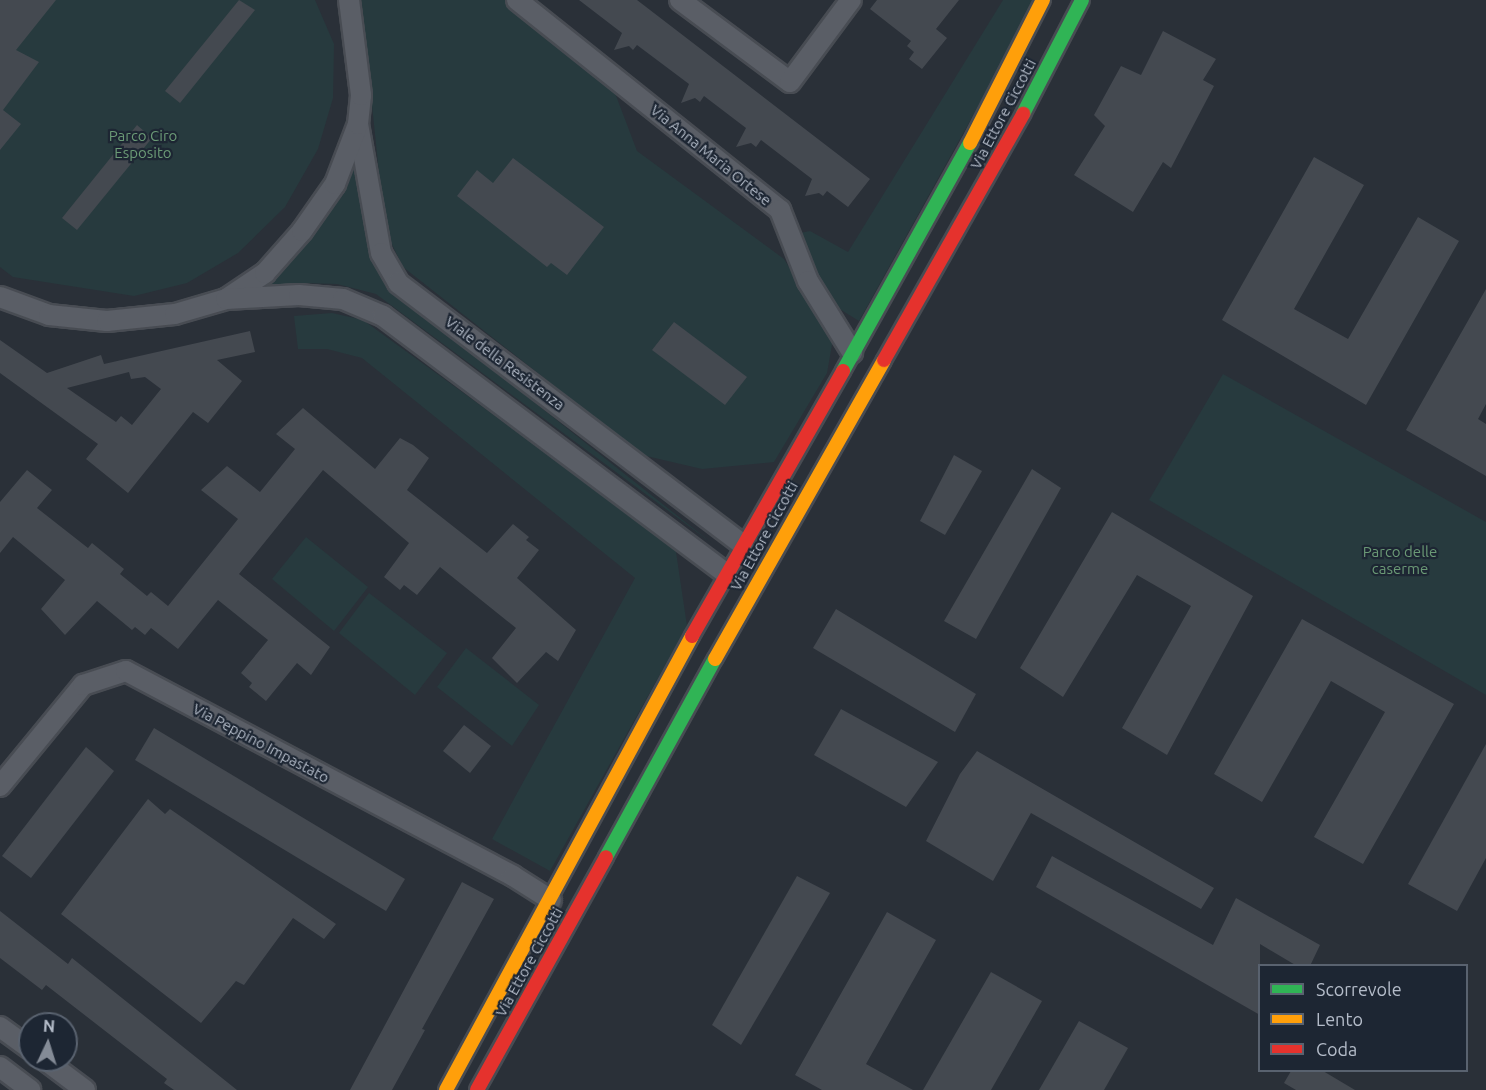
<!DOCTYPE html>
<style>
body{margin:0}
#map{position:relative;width:1486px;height:1090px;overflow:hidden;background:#2a3038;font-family:Ubuntu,sans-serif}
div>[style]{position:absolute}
.green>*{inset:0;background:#273a3e}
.building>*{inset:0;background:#444950}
.roads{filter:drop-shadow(2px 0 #484c53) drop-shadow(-2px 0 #484c53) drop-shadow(0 2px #484c53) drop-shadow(0 -2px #484c53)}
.street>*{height:20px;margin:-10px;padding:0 10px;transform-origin:10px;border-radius:10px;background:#5a5e66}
.fast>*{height:14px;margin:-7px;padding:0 7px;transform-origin:7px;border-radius:7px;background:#30b455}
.slow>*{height:14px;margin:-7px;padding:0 7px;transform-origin:7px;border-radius:7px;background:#ff9f0a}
.jam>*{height:14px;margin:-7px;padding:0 7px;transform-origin:7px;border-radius:7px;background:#e5322d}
span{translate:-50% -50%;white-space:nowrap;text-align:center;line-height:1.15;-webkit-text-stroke:4.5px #1d2633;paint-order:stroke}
.street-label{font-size:15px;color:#b4bcc9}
.park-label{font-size:15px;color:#6b9a76}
.legend{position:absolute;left:1258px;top:964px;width:210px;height:108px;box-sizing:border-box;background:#1d2633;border:2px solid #59626f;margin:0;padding:8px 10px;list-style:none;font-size:18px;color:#b4bcc9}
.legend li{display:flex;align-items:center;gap:12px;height:30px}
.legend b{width:30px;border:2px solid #59626f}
.north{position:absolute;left:18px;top:1012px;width:60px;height:60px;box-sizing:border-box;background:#1d2633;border:2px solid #59626f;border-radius:50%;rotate:4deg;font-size:16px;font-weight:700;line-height:24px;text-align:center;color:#b4bcc9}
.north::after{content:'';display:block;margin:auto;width:21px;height:27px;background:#848b96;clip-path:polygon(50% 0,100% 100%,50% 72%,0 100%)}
</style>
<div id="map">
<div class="green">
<i style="clip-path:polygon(0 0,315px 0,334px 44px,333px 98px,318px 149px,285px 207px,238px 253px,187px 283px,134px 296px,13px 277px,0 267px)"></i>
<i style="clip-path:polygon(361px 0,517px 0,607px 72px,637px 151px,784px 259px,833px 339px,827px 373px,774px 462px,702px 469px,642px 455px,403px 267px,385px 230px)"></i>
<i style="clip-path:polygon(1003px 0,1037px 0,859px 321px,838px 308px,812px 282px,800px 233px,810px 231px,848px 252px)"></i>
<i style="clip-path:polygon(357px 160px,389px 287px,713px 544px,376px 294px,337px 284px,304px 283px,270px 291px,263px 287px,297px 254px,345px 192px)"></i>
<i style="clip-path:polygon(332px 313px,363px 320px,662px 537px,676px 552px,687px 626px,550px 871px,492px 839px,635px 578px,362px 358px,327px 349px,298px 349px,294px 316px)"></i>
<i style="clip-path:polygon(1223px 374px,1486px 522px,1486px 695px,1149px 500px)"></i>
<i style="clip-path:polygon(306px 537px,368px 587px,334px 631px,272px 579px)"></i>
<i style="clip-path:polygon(369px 593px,447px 653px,415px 695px,339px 633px)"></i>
<i style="clip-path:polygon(466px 648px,539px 705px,512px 746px,437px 687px)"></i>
</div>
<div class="building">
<i style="clip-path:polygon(0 0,56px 0,16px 50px,39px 62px,3px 110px,21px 124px,0 150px,0 70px,7px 61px,0 70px)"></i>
<i style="clip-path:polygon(239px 0,255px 10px,180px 103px,165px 91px)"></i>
<i style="clip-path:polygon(579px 0,637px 0,870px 179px,848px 207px,827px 191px,823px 196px,819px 193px,805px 196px,812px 179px,761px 140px,756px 147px,751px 143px,736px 147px,746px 128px,704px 96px,700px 102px,695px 98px,681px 103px,689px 84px,637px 45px,633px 50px,629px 46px,614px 50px,622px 33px)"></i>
<i style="clip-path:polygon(877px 0,959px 0,936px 29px,947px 38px,922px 69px,909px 59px,914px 52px,907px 46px,911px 41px,870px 9px)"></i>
<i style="clip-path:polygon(1163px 31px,1216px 59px,1203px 80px,1214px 86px,1171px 168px,1163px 162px,1133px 212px,1074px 175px,1105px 126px,1094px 115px,1121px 66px,1141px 75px)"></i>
<i style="clip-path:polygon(137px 125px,152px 138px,77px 230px,62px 218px)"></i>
<i style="clip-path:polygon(1314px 157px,1364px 185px,1294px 309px,1348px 339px,1418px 217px,1459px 241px,1366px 405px,1222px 320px)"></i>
<i style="clip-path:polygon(513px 158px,604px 227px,567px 275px,551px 263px,547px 267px,457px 196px,477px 170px,493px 183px)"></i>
<i style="clip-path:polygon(1486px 289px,1486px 404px,1478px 419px,1486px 424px,1486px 476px,1406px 430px)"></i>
<i style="clip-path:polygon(674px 322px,747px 377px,725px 405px,652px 350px)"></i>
<i style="clip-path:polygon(evenodd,250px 331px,255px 352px,217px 360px,242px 381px,208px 423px,193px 412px,128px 493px,86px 459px,98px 444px,0 373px,0 340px,47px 373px,101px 355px,104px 364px,250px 331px,129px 372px,131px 379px,145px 377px,161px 389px,132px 425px,121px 416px,116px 422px,67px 388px,129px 372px)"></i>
<i style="clip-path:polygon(303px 408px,375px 469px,400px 438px,413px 445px,429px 458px,407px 490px,487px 553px,513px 524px,529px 537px,526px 540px,539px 550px,517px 578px,576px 630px,558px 661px,546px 652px,517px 683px,492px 658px,516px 628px,440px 567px,417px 595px,404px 585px,400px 590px,384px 577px,409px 543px,323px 470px,239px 574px,330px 647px,311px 675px,297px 663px,266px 701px,249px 687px,252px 683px,241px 673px,268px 640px,218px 600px,178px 649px,151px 628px,145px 635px,135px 627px,132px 630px,97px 601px,65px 635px,41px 609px,65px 580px,13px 537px,0 553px,0 502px,27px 470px,52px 490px,37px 508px,88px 548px,92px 543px,124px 569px,120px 574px,147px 596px,151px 592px,168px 606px,238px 519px,201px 490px,227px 466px,260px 492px,295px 449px,276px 434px)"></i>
<i style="clip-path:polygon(954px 455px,982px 471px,945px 535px,920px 521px)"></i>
<i style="clip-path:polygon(1032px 469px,1061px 488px,976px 639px,944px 621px)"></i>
<i style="clip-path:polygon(1112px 512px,1253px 596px,1167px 755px,1122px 728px,1191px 606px,1137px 575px,1063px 697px,1020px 668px)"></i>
<i style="clip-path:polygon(836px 609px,976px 694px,955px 732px,813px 648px)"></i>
<i style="clip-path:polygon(1302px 619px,1454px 704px,1363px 864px,1314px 837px,1385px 712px,1331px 681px,1262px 802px,1214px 774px)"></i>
<i style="clip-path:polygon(841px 709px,938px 762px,906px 807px,814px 755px)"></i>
<i style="clip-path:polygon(464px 725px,491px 746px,470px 773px,443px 751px)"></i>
<i style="clip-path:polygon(154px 728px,405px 879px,386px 911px,135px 760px)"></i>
<i style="clip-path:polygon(1486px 744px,1486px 858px,1457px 911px,1408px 884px)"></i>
<i style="clip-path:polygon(86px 747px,114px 771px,31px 878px,2px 856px)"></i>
<i style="clip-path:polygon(977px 751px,1214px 888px,1201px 909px,1031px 813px,993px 881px,926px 841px,960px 774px)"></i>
<i style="clip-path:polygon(148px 799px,165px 814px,170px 809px,336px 924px,324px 939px,293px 918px,244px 985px,236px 981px,201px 1023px,61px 914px)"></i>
<i style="clip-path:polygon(1052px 856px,1213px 945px,1236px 898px,1320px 945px,1310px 966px,1297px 966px,1260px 944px,1260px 1015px,1036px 887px)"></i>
<i style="clip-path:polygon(797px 876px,830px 893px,741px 1045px,712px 1025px)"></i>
<i style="clip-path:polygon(462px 882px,494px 899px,422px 1029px,425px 1030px,392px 1090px,350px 1090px)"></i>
<i style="clip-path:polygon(0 911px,68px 964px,72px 958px,237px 1090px,174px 1090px,164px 1083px,167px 1079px,46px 985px,42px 990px,0 958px)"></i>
<i style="clip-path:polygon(887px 912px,936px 940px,866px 1064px,913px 1090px,822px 1090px,795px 1075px)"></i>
<i style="clip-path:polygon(991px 972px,1042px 1001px,991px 1090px,923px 1090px)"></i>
<i style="clip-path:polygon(1079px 1021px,1128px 1048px,1104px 1090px,1039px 1090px)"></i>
<i style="clip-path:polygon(1291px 1071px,1323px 1071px,1355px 1090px,1296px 1090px,1284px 1083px)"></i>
</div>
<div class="roads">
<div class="street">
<i style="left:517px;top:0;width:337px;rotate:38.6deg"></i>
<i style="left:780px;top:210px;width:76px;rotate:68.5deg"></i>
<i style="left:808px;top:281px;width:84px;rotate:58.2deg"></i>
<i style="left:680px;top:0;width:137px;rotate:36.7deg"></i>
<i style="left:790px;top:82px;width:102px;rotate:-53.4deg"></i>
<i style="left:358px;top:124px;width:131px;rotate:79.9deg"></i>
<i style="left:381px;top:253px;width:34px;rotate:60deg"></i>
<i style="left:398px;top:283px;width:433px;rotate:37.2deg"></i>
<i style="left:0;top:297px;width:52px;rotate:20.2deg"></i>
<i style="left:49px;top:315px;width:58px;rotate:5.9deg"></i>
<i style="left:107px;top:321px;width:68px;rotate:-5.9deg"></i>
<i style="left:175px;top:314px;width:53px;rotate:-16.4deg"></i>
<i style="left:226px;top:299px;width:47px;rotate:-33.7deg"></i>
<i style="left:265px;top:273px;width:56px;rotate:-48.6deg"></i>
<i style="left:302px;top:231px;width:57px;rotate:-54.9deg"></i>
<i style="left:335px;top:184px;width:64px;rotate:-69deg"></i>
<i style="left:358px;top:124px;width:29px;rotate:-84deg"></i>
<i style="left:361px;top:95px;width:96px;rotate:-97.2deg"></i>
<i style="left:226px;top:299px;width:73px;rotate:-3.1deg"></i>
<i style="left:299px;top:295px;width:44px;rotate:5.2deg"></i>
<i style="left:343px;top:299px;width:43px;rotate:23deg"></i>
<i style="left:383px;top:316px;width:429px;rotate:36.9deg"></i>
<i style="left:0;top:786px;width:131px;rotate:-50.6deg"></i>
<i style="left:83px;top:685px;width:45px;rotate:-18deg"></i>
<i style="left:126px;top:671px;width:438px;rotate:27.9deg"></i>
<i style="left:513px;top:876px;width:45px;rotate:32.3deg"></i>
<i style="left:0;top:1027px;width:37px;rotate:36deg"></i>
<i style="left:45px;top:1060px;width:50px;rotate:36.9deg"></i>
<i style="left:0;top:1067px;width:38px;rotate:37deg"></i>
</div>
<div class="fast">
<i style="left:1023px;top:114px;width:128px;rotate:-62.6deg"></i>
<i style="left:843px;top:371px;width:261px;rotate:-60.9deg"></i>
<i style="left:606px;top:857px;width:226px;rotate:-61.2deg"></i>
</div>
<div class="slow">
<i style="left:970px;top:143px;width:161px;rotate:-63deg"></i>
<i style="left:715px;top:659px;width:343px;rotate:-60.5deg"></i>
<i style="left:446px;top:1090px;width:516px;rotate:-61.55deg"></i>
</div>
<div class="jam">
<i style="left:884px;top:360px;width:283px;rotate:-60.5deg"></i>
<i style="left:692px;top:636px;width:305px;rotate:-60.3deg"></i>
<i style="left:477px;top:1090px;width:266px;rotate:-61deg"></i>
</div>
</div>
<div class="street-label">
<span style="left:1003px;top:114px;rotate:-62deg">Via Ettore Ciccotti</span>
<span style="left:711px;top:155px;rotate:39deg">Via Anna Maria Ortese</span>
<span style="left:505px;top:363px;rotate:37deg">Viale della Resistenza</span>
<span style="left:764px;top:536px;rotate:-61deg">Via Ettore Ciccotti</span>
<span style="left:261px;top:743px;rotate:28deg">Via Peppino Impastato</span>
<span style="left:529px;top:962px;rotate:-61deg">Via Ettore Ciccotti</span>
</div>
<div class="park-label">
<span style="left:143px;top:144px">Parco Ciro<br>Esposito</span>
<span style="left:1400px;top:560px">Parco delle<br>caserme</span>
</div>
<ul class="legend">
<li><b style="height:8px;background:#30b455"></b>Scorrevole</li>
<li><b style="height:8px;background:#ff9f0a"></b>Lento</li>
<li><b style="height:8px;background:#e5322d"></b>Coda</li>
</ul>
<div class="north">N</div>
</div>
